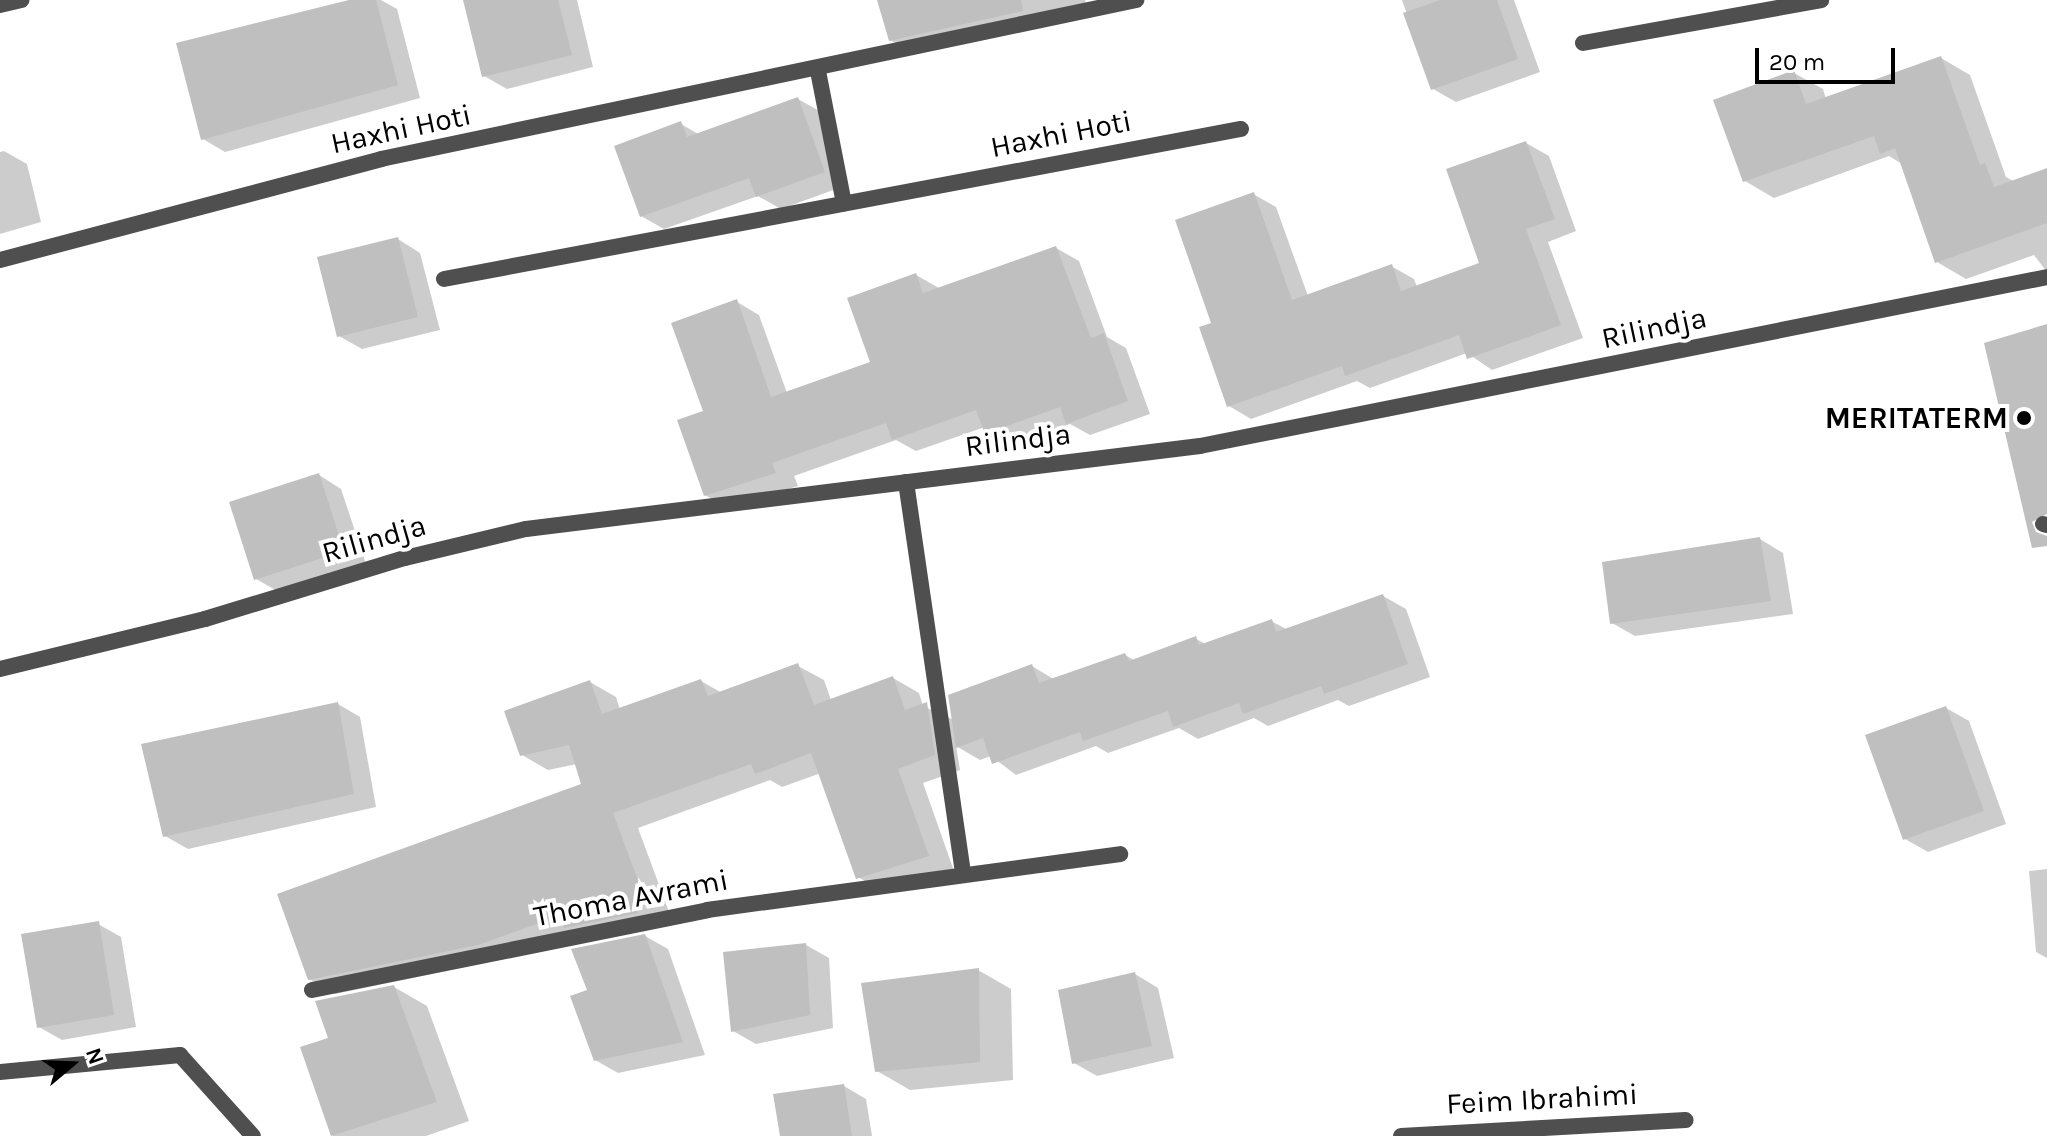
<!DOCTYPE html>
<style>
body{margin:0}
#map{position:relative;width:2047px;height:1136px;overflow:hidden;background:#fff;font-family:Karla,sans-serif}
div>[style]{position:absolute}
.shadow>*{inset:0;background:#0003}
.building>*{inset:0;background:#bfbfbf}
.service>*{height:16px;margin:-8px;padding:0 8px;transform-origin:8px;border-radius:8px;background:#4f4f4f}
.minor>*{height:16px;margin:-8px;padding:0 8px;transform-origin:8px;border-radius:8px;background:#4f4f4f}
.dots>*{width:22px;height:22px;translate:-50% -50%;box-sizing:border-box;border:4px solid #fff;border-radius:50%}
span{translate:-50% -50%;white-space:nowrap;text-align:center;line-height:1.15;-webkit-text-stroke:8px #fff;paint-order:stroke}
.street-label{font-size:30px;color:#000}
.poi-label{font-size:30px;color:#000;font-weight:700}
.right{translate:-100% -50%;text-align:right}
.north{position:absolute;left:32px;top:1024px;width:80px;height:80px;-webkit-text-stroke:6px #fff;paint-order:stroke;rotate:71deg;font-size:22px;font-weight:700;line-height:32px;text-align:center;color:#000}
.north::after{content:'';display:block;margin:auto;width:28px;height:36px;background:#000;clip-path:polygon(50% 0,100% 100%,50% 72%,0 100%)}
.scale{position:absolute;left:1755px;top:48px;width:140px;height:36px;box-sizing:border-box;border:4px solid #000;border-top:0;padding-left:10px;font-size:24px;line-height:28px;white-space:nowrap;color:#000;-webkit-text-stroke:6px #fff;paint-order:stroke}
</style>
<div id="map">
<div class="shadow">
<i style="clip-path:polygon(358px 0,381px 0,397px 9px,420px 98px,225px 152px,203px 139px)"></i>
<i style="clip-path:polygon(466px 0,577px 0,593px 67px,507px 89px,484px 76px)"></i>
<i style="clip-path:polygon(880px 0,1085px 0,1088px 16px,913px 53px,890px 40px)"></i>
<i style="clip-path:polygon(1402px 0,1514px 0,1540px 72px,1456px 102px,1433px 89px)"></i>
<i style="clip-path:polygon(1941px 58px,1970px 75px,2006px 177px,2015px 182px,2047px 171px,2047px 272px,2034px 255px,1966px 279px,1937px 262px,1902px 164px,1889px 156px,1774px 198px,1745px 181px,1794px 73px,1823px 89px,1826px 99px)"></i>
<i style="clip-path:polygon(798px 99px,821px 112px,847px 185px,781px 209px,758px 196px,664px 229px,641px 216px,681px 124px,700px 135px)"></i>
<i style="clip-path:polygon(1526px 143px,1549px 156px,1576px 231px,1548px 242px,1583px 338px,1492px 370px,1467px 353px,1370px 388px,1357px 381px,1251px 419px,1229px 406px,1214px 324px,1253px 194px,1276px 207px,1308px 296px,1391px 266px,1414px 279px,1417px 287px,1482px 264px)"></i>
<i style="clip-path:polygon(4px 151px,27px 164px,41px 222px,0 234px,0 152px)"></i>
<i style="clip-path:polygon(398px 239px,420px 253px,440px 330px,362px 349px,339px 336px)"></i>
<i style="clip-path:polygon(1056px 248px,1079px 261px,1107px 337px,1126px 348px,1150px 414px,1090px 435px,1070px 424px,1009px 446px,985px 427px,916px 451px,896px 440px,794px 476px,798px 486px,728px 508px,705px 495px,705px 412px,737px 302px,759px 315px,787px 393px,873px 363px,916px 275px,939px 288px)"></i>
<i style="clip-path:polygon(319px 475px,341px 489px,366px 564px,279px 592px,256px 579px)"></i>
<i style="clip-path:polygon(1760px 539px,1783px 553px,1793px 614px,1635px 636px,1612px 623px)"></i>
<i style="clip-path:polygon(1383px 596px,1406px 609px,1430px 677px,1349px 706px,1338px 700px,1268px 726px,1254px 718px,1198px 739px,1179px 728px,1108px 753px,1096px 746px,1016px 775px,991px 756px,980px 760px,956px 746px,960px 770px,923px 783px,954px 871px,884px 892px,858px 877px,821px 773px,782px 787px,770px 780px,638px 828px,671px 917px,504px 959px,335px 994px,309px 979px,583px 785px,577px 764px,548px 770px,522px 755px,590px 682px,616px 697px,620px 710px,701px 681px,722px 693px,798px 666px,824px 680px,831px 700px,893px 678px,919px 693px,923px 706px,954px 720px,1032px 666px,1055px 680px,1125px 655px,1136px 661px,1196px 639px,1206px 644px,1271px 621px,1288px 630px)"></i>
<i style="clip-path:polygon(338px 704px,360px 717px,376px 807px,188px 849px,165px 836px)"></i>
<i style="clip-path:polygon(1946px 708px,1969px 721px,2006px 824px,1928px 852px,1905px 839px)"></i>
<i style="clip-path:polygon(2047px 869px,2047px 958px,2036px 952px,2029px 871px)"></i>
<i style="clip-path:polygon(98px 924px,121px 937px,136px 1027px,62px 1040px,39px 1027px)"></i>
<i style="clip-path:polygon(645px 936px,668px 949px,705px 1055px,618px 1073px,595px 1060px,589px 991px)"></i>
<i style="clip-path:polygon(806px 945px,829px 958px,833px 1028px,756px 1044px,733px 1031px)"></i>
<i style="clip-path:polygon(978px 970px,1011px 989px,1013px 1080px,910px 1090px,877px 1071px)"></i>
<i style="clip-path:polygon(1135px 974px,1158px 988px,1174px 1058px,1097px 1076px,1074px 1063px)"></i>
<i style="clip-path:polygon(394px 987px,427px 1006px,469px 1121px,426px 1136px,333px 1136px,303px 1049px,330px 1039px)"></i>
<i style="clip-path:polygon(844px 1086px,866px 1099px,872px 1136px,782px 1136px)"></i>
</div>
<div class="building">
<i style="clip-path:polygon(349px 0,376px 0,398px 85px,201px 140px,176px 43px)"></i>
<i style="clip-path:polygon(463px 0,558px 0,572px 55px,482px 77px)"></i>
<i style="clip-path:polygon(877px 0,1021px 0,1023px 11px,889px 41px)"></i>
<i style="clip-path:polygon(1440px 0,1497px 0,1518px 59px,1431px 90px,1403px 13px)"></i>
<i style="clip-path:polygon(1941px 56px,1980px 165px,1985px 163px,1994px 187px,2047px 168px,2047px 223px,1935px 263px,1895px 148px,1880px 154px,1874px 136px,1743px 182px,1713px 100px,1794px 70px,1806px 104px)"></i>
<i style="clip-path:polygon(798px 97px,825px 172px,756px 197px,749px 178px,640px 217px,614px 146px,681px 121px,687px 137px)"></i>
<i style="clip-path:polygon(1526px 141px,1555px 219px,1526px 229px,1561px 325px,1467px 359px,1459px 335px,1345px 376px,1342px 366px,1227px 407px,1199px 327px,1211px 323px,1175px 220px,1254px 192px,1292px 300px,1392px 264px,1401px 291px,1479px 263px,1446px 169px)"></i>
<i style="clip-path:polygon(398px 237px,418px 317px,337px 337px,317px 257px)"></i>
<i style="clip-path:polygon(1056px 246px,1091px 338px,1104px 333px,1128px 401px,1066px 424px,1060px 407px,985px 434px,976px 410px,892px 440px,886px 423px,772px 463px,776px 473px,704px 496px,677px 420px,703px 411px,671px 323px,737px 299px,771px 397px,870px 362px,847px 298px,916px 273px,923px 293px)"></i>
<i style="clip-path:polygon(2047px 324px,2047px 514px,2032px 522px,2036px 532px,2047px 536px,2047px 546px,2032px 548px,1984px 343px)"></i>
<i style="clip-path:polygon(319px 473px,344px 551px,254px 580px,229px 502px)"></i>
<i style="clip-path:polygon(1760px 537px,1771px 601px,1610px 624px,1602px 562px)"></i>
<i style="clip-path:polygon(1383px 594px,1408px 664px,1324px 694px,1321px 686px,1243px 714px,1239px 703px,1173px 727px,1168px 711px,1083px 741px,1080px 732px,992px 764px,983px 738px,956px 748px,948px 695px,1032px 664px,1039px 683px,1125px 653px,1129px 661px,1196px 636px,1199px 645px,1272px 619px,1276px 632px)"></i>
<i style="clip-path:polygon(798px 663px,814px 705px,893px 676px,905px 710px,927px 702px,935px 755px,898px 769px,929px 856px,856px 879px,811px 753px,755px 774px,751px 764px,613px 813px,646px 902px,635px 906px,638px 913px,564px 928px,559px 916px,478px 945px,308px 980px,277px 894px,581px 784px,569px 745px,520px 756px,504px 711px,590px 680px,602px 714px,701px 679px,708px 696px)"></i>
<i style="clip-path:polygon(338px 702px,354px 794px,163px 837px,141px 744px)"></i>
<i style="clip-path:polygon(1946px 706px,1984px 811px,1903px 840px,1865px 735px)"></i>
<i style="clip-path:polygon(99px 921px,114px 1015px,37px 1028px,21px 934px)"></i>
<i style="clip-path:polygon(645px 934px,683px 1042px,594px 1061px,570px 996px,587px 990px,571px 949px)"></i>
<i style="clip-path:polygon(806px 943px,810px 1015px,731px 1032px,723px 952px)"></i>
<i style="clip-path:polygon(979px 968px,980px 1062px,875px 1072px,861px 983px)"></i>
<i style="clip-path:polygon(1135px 972px,1152px 1046px,1072px 1064px,1058px 990px)"></i>
<i style="clip-path:polygon(394px 985px,437px 1102px,331px 1136px,300px 1047px,328px 1038px,315px 1001px)"></i>
<i style="clip-path:polygon(844px 1084px,852px 1136px,780px 1136px,773px 1094px)"></i>
</div>
<div class="service">
<i style="left:2043px;top:524px;width:4px;rotate:14deg"></i>
<i style="left:0;top:1072px;width:181px;rotate:-5.4deg"></i>
<i style="left:180px;top:1055px;width:109px;rotate:48deg"></i>
</div>
<div class="minor">
<i style="left:0;top:5px;width:22px;rotate:-13deg"></i>
<i style="left:1583px;top:43px;width:242px;rotate:-10.2deg"></i>
<i style="left:818px;top:71px;width:135px;rotate:78.9deg"></i>
<i style="left:0;top:260px;width:394px;rotate:-14.8deg"></i>
<i style="left:381px;top:159px;width:772px;rotate:-11.89deg"></i>
<i style="left:444px;top:279px;width:811px;rotate:-10.66deg"></i>
<i style="left:906px;top:482px;width:395px;rotate:81.7deg"></i>
<i style="left:0;top:669px;width:211px;rotate:-13.7deg"></i>
<i style="left:205px;top:619px;width:209px;rotate:-17deg"></i>
<i style="left:405px;top:558px;width:124px;rotate:-13.5deg"></i>
<i style="left:526px;top:529px;width:679px;rotate:-7.02deg"></i>
<i style="left:1200px;top:446px;width:864px;rotate:-11.28deg"></i>
<i style="left:312px;top:990px;width:403px;rotate:-11.4deg"></i>
<i style="left:707px;top:910px;width:417px;rotate:-7.7deg"></i>
<i style="left:1401px;top:1136px;width:285px;rotate:-3.2deg"></i>
</div>
<div class="dots">
<i style="left:2024px;top:418px;background:#000"></i>
</div>
<div class="street-label">
<span style="left:401px;top:129px;rotate:-12deg">Haxhi Hoti</span>
<span style="left:1061px;top:134px;rotate:-11deg">Haxhi Hoti</span>
<span style="left:1654px;top:328px;rotate:-12deg">Rilindja</span>
<span style="left:1018px;top:440px;rotate:-7deg">Rilindja</span>
<span style="left:374px;top:539px;rotate:-16deg">Rilindja</span>
<span style="left:631px;top:898px;rotate:-11deg">Thoma Avrami</span>
<span style="left:1542px;top:1099px;rotate:-3deg">Feim Ibrahimi</span>
</div>
<div class="poi-label">
<span class="right" style="left:2008px;top:418px">MERITATERM</span>
</div>
<div class="north">N</div>
<div class="scale">20 m</div>
</div>
